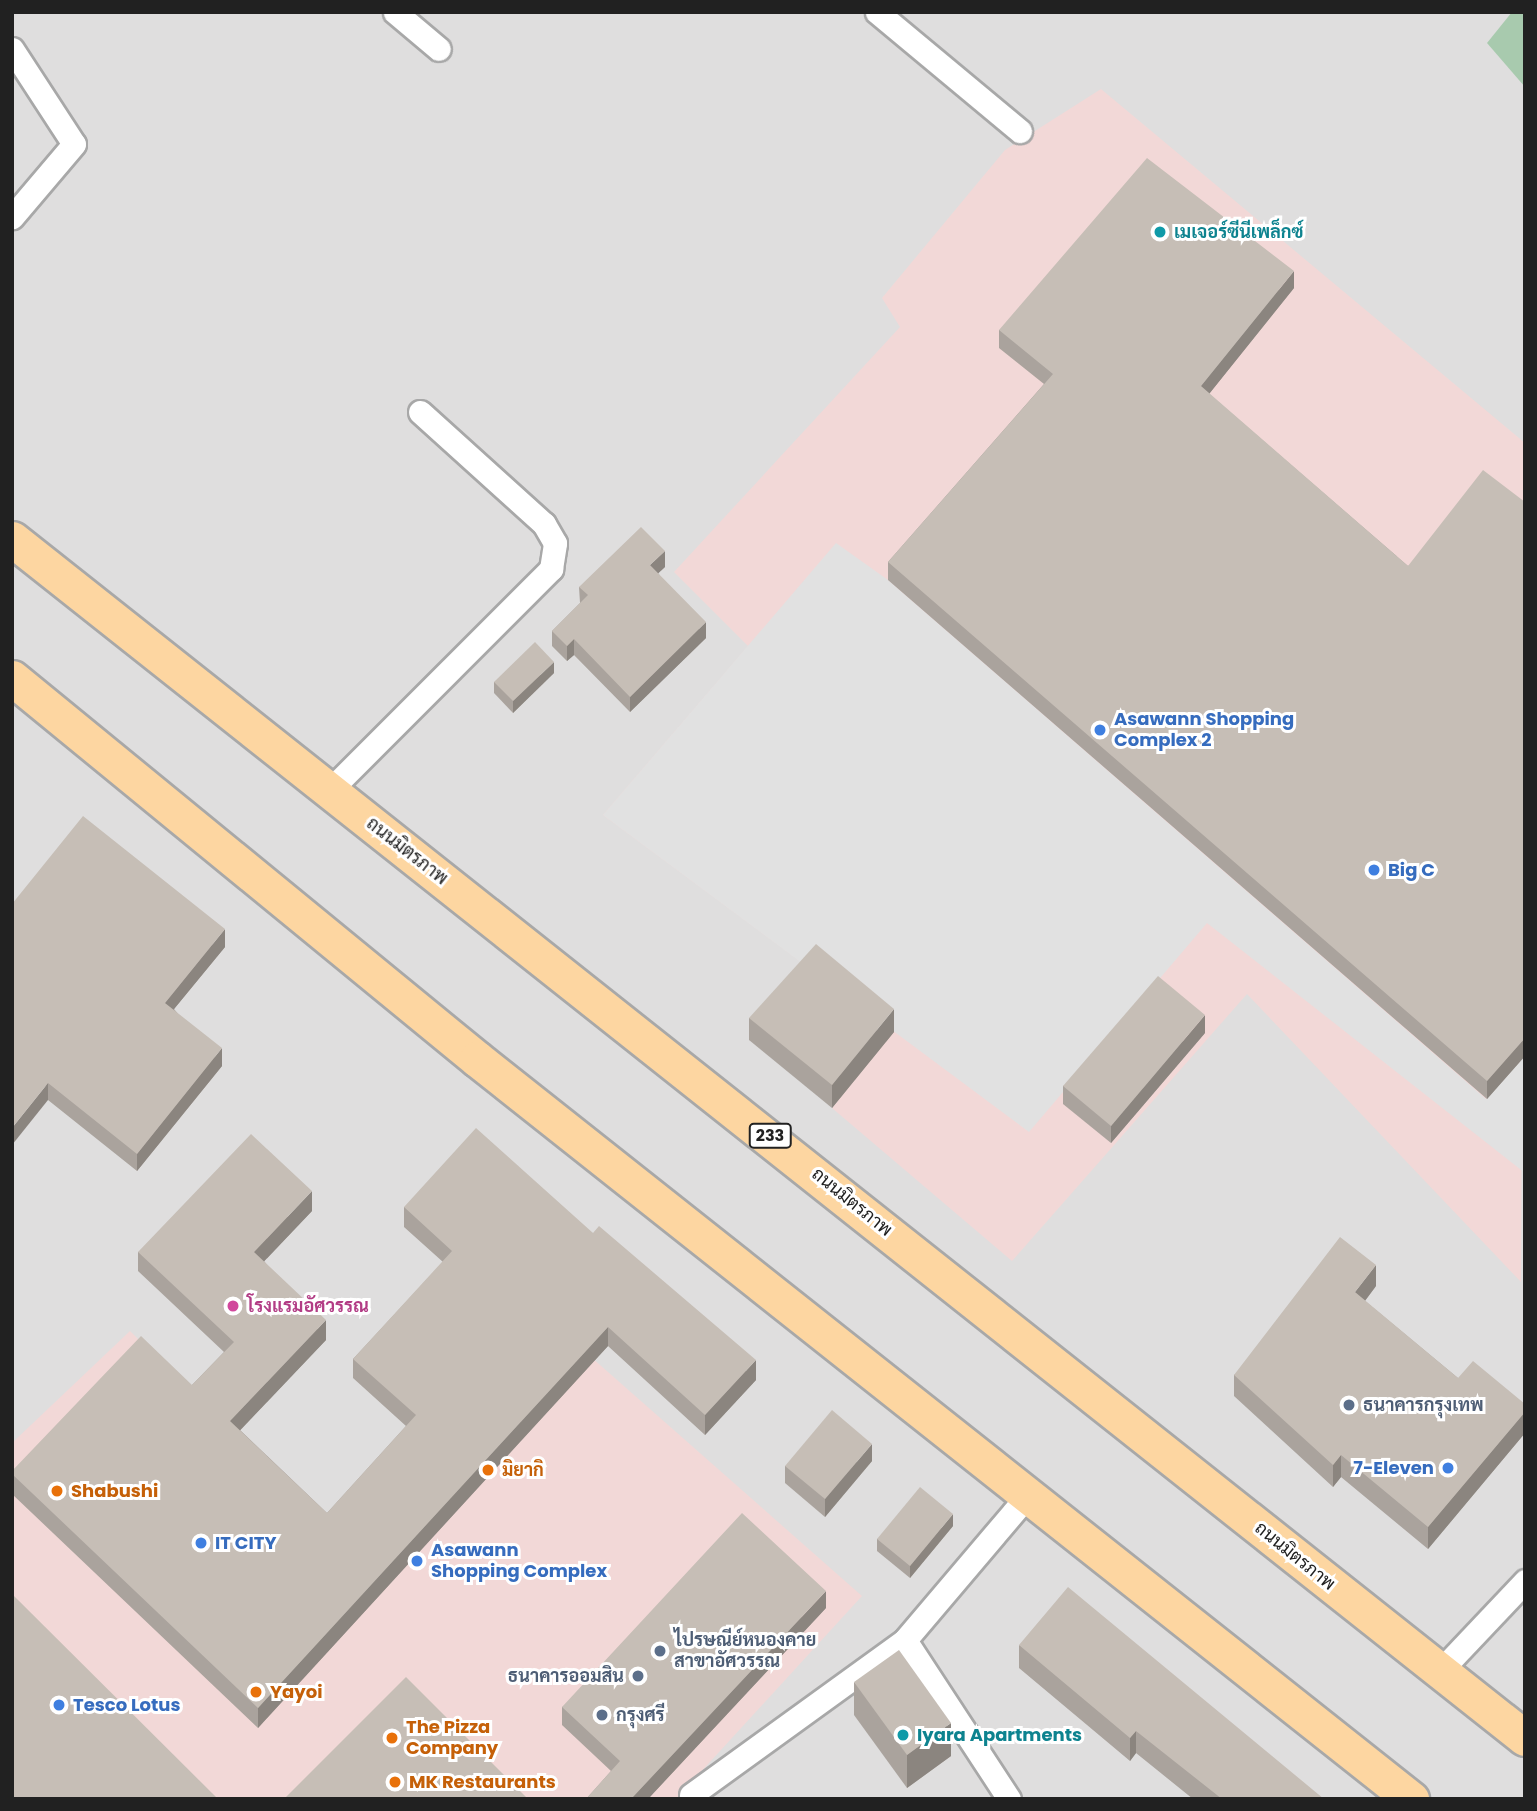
<!DOCTYPE html>
<meta charset="utf-8">
<style>
body{margin:0}
#map{position:relative;width:1537px;height:1811px;overflow:hidden;background:#f1eee7;font-family:Poppins,Sarabun,sans-serif}
div>[style]{position:absolute}
.residential>*{inset:0;background:#dfdede}
.commercial>*{inset:0;background:#f2d8d7}
.cemetery>*{inset:0;background:#a8caae}
.parking>*{inset:0;background:#e1e1e1}
.roads{filter:drop-shadow(2px 0 #a8a8a8) drop-shadow(-2px 0 #a8a8a8) drop-shadow(0 2px #a8a8a8) drop-shadow(0 -2px #a8a8a8)}
.street>*{height:23px;margin:-11.5px;padding:0 11.5px;transform-origin:11.5px;border-radius:11.5px;background:#fff}
.primary>*{height:35px;margin:-17.5px;padding:0 17.5px;transform-origin:17.5px;border-radius:17.5px;background:#fdd6a1}
.wall>*{inset:0;background:#aaa39d}
.shaded-wall>*{inset:0;background:#8b857f}
.building>*{inset:0;background:#c6beb6}
.dots>*{width:19px;height:19px;translate:-50% -50%;box-sizing:border-box;border:4px solid #fff;border-radius:50%}
span{translate:-50% -50%;white-space:nowrap;text-align:center;line-height:1.15;-webkit-text-stroke:6px #fff;paint-order:stroke}
.shield-label span{padding:2px 5px;background:#fff;border:2px solid;border-radius:5px;-webkit-text-stroke-width:0}
.shield-label{font-size:16px;color:#212121;font-weight:700}
.culture-label{font-size:18px;color:#0d838f;font-weight:700}
.left{translate:0 -50%;text-align:left}
.shop-label{font-size:18px;color:#366cbe;font-weight:700}
.right{translate:-100% -50%;text-align:right}
.street-label{font-size:18px;color:#212121}
.hotel-label{font-size:18px;color:#b23c85;font-weight:700}
.service-label{font-size:18px;color:#4e5e75;font-weight:700}
.food-label{font-size:18px;color:#c56008;font-weight:700}
.frame{position:absolute;inset:0;border:14px solid #212121;pointer-events:none}
</style>
<div id="map">
<div class="residential">
<i style="clip-path:polygon(12px 12px,1525px 12px,1525px 1799px,12px 1799px)"></i>
</div>
<div class="commercial">
<i style="clip-path:polygon(1101px 89px,1525px 443px,1521px 1282px,1247px 994px,1012px 1261px,832px 1108px,894px 1031px,603px 815px,748px 646px,674px 572px,900px 327px,882px 298px,1005px 150px)"></i>
<i style="clip-path:polygon(532px 1305px,862px 1596px,676px 1799px,12px 1799px,12px 1443px,130px 1331px,328px 1525px)"></i>
</div>
<div class="cemetery">
<i style="clip-path:polygon(1512px 12px,1525px 12px,1525px 87px,1487px 43px)"></i>
</div>
<div class="parking">
<i style="clip-path:polygon(836px 543px,888px 580px,1486px 1099px,1525px 1056px,1525px 1173px,1207px 923px,1029px 1132px,603px 815px)"></i>
</div>
<div class="roads">
<div class="street">
<i style="left:395px;top:12px;width:57px;rotate:40.1deg"></i>
<i style="left:877px;top:12px;width:186px;rotate:39.8deg"></i>
<i style="left:12px;top:49px;width:113px;rotate:56.9deg"></i>
<i style="left:74px;top:144px;width:96px;rotate:130.3deg"></i>
<i style="left:330px;top:790px;width:313px;rotate:-45deg"></i>
<i style="left:551px;top:569px;width:26px;rotate:-81deg"></i>
<i style="left:555px;top:543px;width:22px;rotate:-120deg"></i>
<i style="left:544px;top:524px;width:167px;rotate:-137.9deg"></i>
<i style="left:905px;top:1640px;width:190px;rotate:56.8deg"></i>
<i style="left:1440px;top:1671px;width:124px;rotate:-46.6deg"></i>
<i style="left:691px;top:1795px;width:264px;rotate:-35.9deg"></i>
<i style="left:905px;top:1640px;width:192px;rotate:-49.7deg"></i>
</div>
<div class="primary">
<i style="left:12px;top:539px;width:1930px;rotate:38.4deg"></i>
<i style="left:12px;top:678px;width:601px;rotate:39.33deg"></i>
<i style="left:477px;top:1059px;width:1192px;rotate:38.39deg"></i>
</div>
</div>
<div class="wall">
<i style="clip-path:polygon(1294px 288px,1209px 394px,1408px 566px,1525px 502px,1525px 1056px,1487px 1099px,888px 580px,888px 562px,1044px 384px,999px 348px,999px 330px)"></i>
<i style="clip-path:polygon(665px 567px,658px 573px,706px 638px,630px 712px,574px 655px,567px 661px,552px 646px,552px 631px,580px 603px,579px 587px)"></i>
<i style="clip-path:polygon(554px 673px,513px 713px,494px 693px,494px 682px)"></i>
<i style="clip-path:polygon(12px 904px,225px 947px,174px 1009px,222px 1066px,137px 1171px,48px 1100px)"></i>
<i style="clip-path:polygon(749px 1018px,894px 1032px,832px 1108px,749px 1040px)"></i>
<i style="clip-path:polygon(1205px 1033px,1111px 1143px,1063px 1104px,1063px 1086px)"></i>
<i style="clip-path:polygon(404px 1207px,593px 1233px,756px 1380px,705px 1435px,608px 1346px,258px 1728px,12px 1494px,12px 1471px,192px 1385px,224px 1352px,138px 1271px,138px 1252px,312px 1211px,264px 1261px,326px 1340px,240px 1430px,327px 1513px,406px 1426px,353px 1378px,353px 1359px,443px 1262px,404px 1227px)"></i>
<i style="clip-path:polygon(1376px 1286px,1365px 1301px,1458px 1378px,1525px 1404px,1525px 1433px,1428px 1549px,1341px 1477px,1333px 1487px,1234px 1396px,1234px 1375px)"></i>
<i style="clip-path:polygon(872px 1461px,825px 1517px,785px 1483px,785px 1466px)"></i>
<i style="clip-path:polygon(953px 1526px,910px 1578px,877px 1551px,877px 1539px)"></i>
<i style="clip-path:polygon(826px 1608px,648px 1799px,586px 1799px,611px 1771px,562px 1725px,562px 1707px)"></i>
<i style="clip-path:polygon(1019px 1645px,1324px 1799px,1193px 1799px,1136px 1753px,1130px 1761px,1019px 1668px)"></i>
<i style="clip-path:polygon(854px 1682px,951px 1756px,907px 1788px,854px 1715px)"></i>
</div>
<div class="shaded-wall">
<i style="clip-path:polygon(1294px 271px,1294px 288px,1201px 404px,1201px 386px)"></i>
<i style="clip-path:polygon(665px 551px,665px 567px,650px 581px,650px 565px)"></i>
<i style="clip-path:polygon(706px 622px,706px 638px,630px 712px,630px 697px)"></i>
<i style="clip-path:polygon(574px 639px,574px 655px,567px 661px,567px 646px)"></i>
<i style="clip-path:polygon(554px 662px,554px 673px,513px 713px,513px 701px)"></i>
<i style="clip-path:polygon(225px 929px,225px 947px,165px 1020px,165px 1003px)"></i>
<i style="clip-path:polygon(894px 1009px,894px 1032px,832px 1108px,832px 1085px)"></i>
<i style="clip-path:polygon(1205px 1015px,1205px 1033px,1111px 1143px,1111px 1126px)"></i>
<i style="clip-path:polygon(1525px 1038px,1525px 1056px,1487px 1099px,1487px 1081px)"></i>
<i style="clip-path:polygon(222px 1048px,222px 1066px,137px 1171px,137px 1154px)"></i>
<i style="clip-path:polygon(48px 1083px,48px 1100px,12px 1145px,12px 1128px)"></i>
<i style="clip-path:polygon(312px 1191px,312px 1211px,254px 1272px,254px 1252px)"></i>
<i style="clip-path:polygon(1376px 1265px,1376px 1286px,1355px 1314px,1355px 1292px)"></i>
<i style="clip-path:polygon(326px 1320px,326px 1340px,230px 1441px,230px 1421px)"></i>
<i style="clip-path:polygon(608px 1327px,608px 1346px,258px 1728px,258px 1708px)"></i>
<i style="clip-path:polygon(756px 1360px,756px 1380px,705px 1435px,705px 1415px)"></i>
<i style="clip-path:polygon(1525px 1412px,1525px 1433px,1428px 1549px,1428px 1527px)"></i>
<i style="clip-path:polygon(872px 1444px,872px 1461px,825px 1517px,825px 1499px)"></i>
<i style="clip-path:polygon(1341px 1455px,1341px 1477px,1333px 1487px,1333px 1465px)"></i>
<i style="clip-path:polygon(953px 1514px,953px 1526px,910px 1578px,910px 1566px)"></i>
<i style="clip-path:polygon(826px 1591px,826px 1608px,648px 1799px,631px 1799px)"></i>
<i style="clip-path:polygon(951px 1723px,951px 1756px,907px 1788px,907px 1755px)"></i>
<i style="clip-path:polygon(1136px 1731px,1136px 1753px,1130px 1761px,1130px 1738px)"></i>
</div>
<div class="building">
<i style="clip-path:polygon(1147px 158px,1294px 271px,1201px 386px,1408px 566px,1483px 470px,1525px 502px,1525px 1038px,1487px 1081px,888px 562px,1053px 374px,999px 330px)"></i>
<i style="clip-path:polygon(641px 527px,665px 551px,650px 565px,706px 622px,630px 697px,574px 639px,567px 646px,552px 631px,588px 595px,579px 587px)"></i>
<i style="clip-path:polygon(535px 642px,554px 662px,513px 701px,494px 682px)"></i>
<i style="clip-path:polygon(83px 816px,225px 929px,165px 1003px,222px 1048px,137px 1154px,48px 1083px,12px 1128px,12px 904px)"></i>
<i style="clip-path:polygon(816px 944px,894px 1009px,832px 1085px,749px 1018px)"></i>
<i style="clip-path:polygon(1158px 976px,1205px 1015px,1111px 1126px,1063px 1086px)"></i>
<i style="clip-path:polygon(476px 1128px,593px 1233px,599px 1226px,756px 1360px,705px 1415px,608px 1327px,258px 1708px,12px 1474px,12px 1471px,141px 1336px,192px 1385px,234px 1342px,138px 1252px,251px 1134px,312px 1191px,254px 1252px,326px 1320px,230px 1421px,327px 1513px,416px 1415px,353px 1359px,452px 1251px,404px 1207px)"></i>
<i style="clip-path:polygon(1340px 1237px,1376px 1265px,1355px 1292px,1458px 1378px,1473px 1361px,1525px 1404px,1525px 1412px,1428px 1527px,1341px 1455px,1333px 1465px,1234px 1375px)"></i>
<i style="clip-path:polygon(832px 1410px,872px 1444px,825px 1499px,785px 1466px)"></i>
<i style="clip-path:polygon(920px 1487px,953px 1514px,910px 1566px,877px 1539px)"></i>
<i style="clip-path:polygon(742px 1513px,826px 1591px,631px 1799px,586px 1799px,620px 1761px,562px 1707px)"></i>
<i style="clip-path:polygon(1068px 1587px,1324px 1799px,1222px 1799px,1136px 1731px,1130px 1738px,1019px 1645px)"></i>
<i style="clip-path:polygon(12px 1594px,218px 1799px,12px 1799px)"></i>
<i style="clip-path:polygon(899px 1650px,951px 1723px,907px 1755px,854px 1682px)"></i>
<i style="clip-path:polygon(406px 1677px,528px 1799px,284px 1799px)"></i>
</div>
<div class="dots">
<i style="left:1160px;top:232px;background:#0f9aa8"></i>
<i style="left:1100px;top:730px;background:#3f7fe0"></i>
<i style="left:1374px;top:870px;background:#3f7fe0"></i>
<i style="left:233px;top:1306px;background:#d1479c"></i>
<i style="left:1349px;top:1405px;background:#5c6f8a"></i>
<i style="left:1448px;top:1468px;background:#3f7fe0"></i>
<i style="left:488px;top:1470px;background:#e8710a"></i>
<i style="left:57px;top:1491px;background:#e8710a"></i>
<i style="left:201px;top:1543px;background:#3f7fe0"></i>
<i style="left:417px;top:1561px;background:#3f7fe0"></i>
<i style="left:660px;top:1651px;background:#5c6f8a"></i>
<i style="left:638px;top:1676px;background:#5c6f8a"></i>
<i style="left:256px;top:1692px;background:#e8710a"></i>
<i style="left:59px;top:1705px;background:#3f7fe0"></i>
<i style="left:602px;top:1715px;background:#5c6f8a"></i>
<i style="left:903px;top:1735px;background:#0f9aa8"></i>
<i style="left:392px;top:1738px;background:#e8710a"></i>
<i style="left:395px;top:1782px;background:#e8710a"></i>
</div>
<div class="shield-label">
<span style="left:770px;top:1136px">233</span>
</div>
<div class="culture-label">
<span class="left" style="left:1174px;top:232px">เมเจอร์ซีนีเพล็กซ์</span>
<span class="left" style="left:917px;top:1735px">Iyara Apartments</span>
</div>
<div class="shop-label">
<span class="left" style="left:1114px;top:730px">Asawann Shopping<br>Complex 2</span>
<span class="left" style="left:1388px;top:870px">Big C</span>
<span class="right" style="left:1434px;top:1468px">7-Eleven</span>
<span class="left" style="left:215px;top:1543px">IT CITY</span>
<span class="left" style="left:431px;top:1561px">Asawann<br>Shopping Complex</span>
<span class="left" style="left:73px;top:1705px">Tesco Lotus</span>
</div>
<div class="street-label">
<span style="left:407px;top:851px;rotate:38deg">ถนนมิตรภาพ</span>
<span style="left:852px;top:1202px;rotate:39deg">ถนนมิตรภาพ</span>
<span style="left:1295px;top:1556px;rotate:39deg">ถนนมิตรภาพ</span>
</div>
<div class="hotel-label">
<span class="left" style="left:247px;top:1306px">โรงแรมอัศวรรณ</span>
</div>
<div class="service-label">
<span class="left" style="left:1363px;top:1405px">ธนาคารกรุงเทพ</span>
<span class="left" style="left:674px;top:1651px">ไปรษณีย์หนองคาย<br>สาขาอัศวรรณ</span>
<span class="right" style="left:624px;top:1676px">ธนาคารออมสิน</span>
<span class="left" style="left:616px;top:1715px">กรุงศรี</span>
</div>
<div class="food-label">
<span class="left" style="left:502px;top:1470px">มิยากิ</span>
<span class="left" style="left:71px;top:1491px">Shabushi</span>
<span class="left" style="left:270px;top:1692px">Yayoi</span>
<span class="left" style="left:406px;top:1738px">The Pizza<br>Company</span>
<span class="left" style="left:409px;top:1782px">MK Restaurants</span>
</div>
<div class="frame"></div>
</div>
